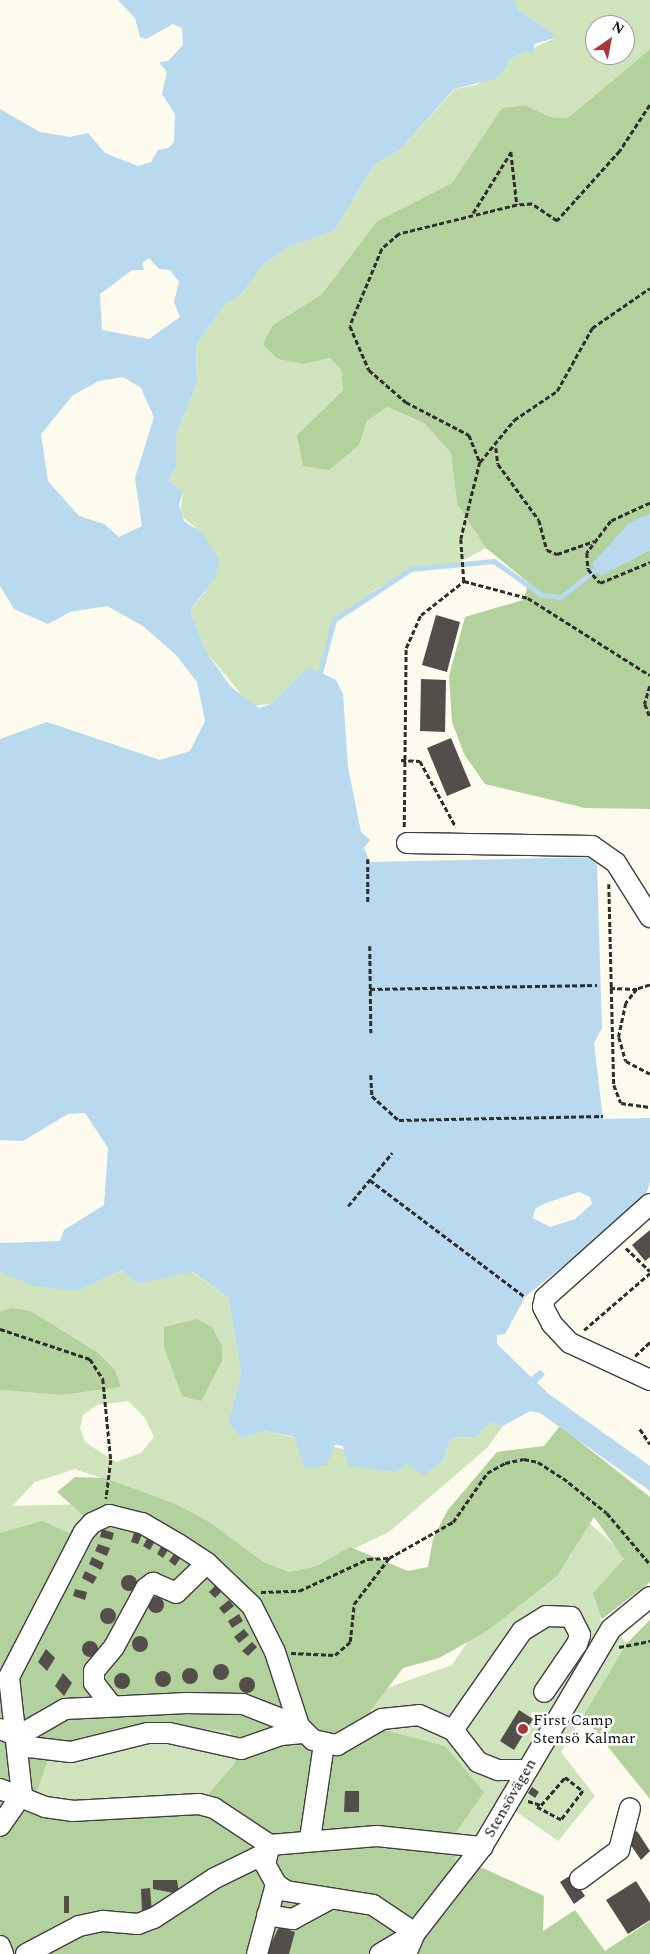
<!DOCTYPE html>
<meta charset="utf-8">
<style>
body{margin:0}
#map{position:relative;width:650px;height:1954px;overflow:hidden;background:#fdfaee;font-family:Spectral,serif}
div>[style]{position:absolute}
.green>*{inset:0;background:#cfe3bc}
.forest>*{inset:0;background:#b3d19d}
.water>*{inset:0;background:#b9d9ee}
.stream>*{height:4.5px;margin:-2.25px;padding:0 2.25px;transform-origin:2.25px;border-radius:2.25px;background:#b9d9ee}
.building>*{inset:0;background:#534e4a}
.round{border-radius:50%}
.path>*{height:2.5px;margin-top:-1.25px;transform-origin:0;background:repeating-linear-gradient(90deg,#2e2e2e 0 5px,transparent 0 7.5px)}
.roads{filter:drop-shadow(1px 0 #3f3f3f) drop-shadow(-1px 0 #3f3f3f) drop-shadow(0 1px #3f3f3f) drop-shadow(0 -1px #3f3f3f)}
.minor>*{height:20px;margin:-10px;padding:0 10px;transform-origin:10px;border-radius:10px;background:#fff}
.dots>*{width:14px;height:14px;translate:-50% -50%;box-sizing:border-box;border:2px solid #fff;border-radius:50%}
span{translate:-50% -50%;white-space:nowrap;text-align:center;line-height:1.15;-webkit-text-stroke:5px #fff;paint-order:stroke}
.poi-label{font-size:16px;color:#0c0c0c}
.left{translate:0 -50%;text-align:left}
.street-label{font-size:16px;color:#0c0c0c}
.north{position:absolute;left:585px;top:15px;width:50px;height:50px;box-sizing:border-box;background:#fff;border:1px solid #9e9e9e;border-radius:50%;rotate:33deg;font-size:14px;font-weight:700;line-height:20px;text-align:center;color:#0c0c0c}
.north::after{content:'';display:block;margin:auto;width:18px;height:22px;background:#aa3639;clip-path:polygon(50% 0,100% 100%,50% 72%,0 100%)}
</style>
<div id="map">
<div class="green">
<i style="clip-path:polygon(evenodd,514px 0,650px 0,650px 49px,568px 118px,550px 117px,525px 105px,502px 108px,452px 183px,377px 221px,322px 294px,273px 325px,304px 364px,330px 358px,341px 369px,343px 390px,297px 435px,359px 445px,367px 421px,387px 407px,424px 423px,451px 453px,457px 504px,486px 548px,449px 568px,411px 569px,376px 589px,334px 620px,320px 673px,309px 668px,271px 704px,251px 706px,207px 653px,190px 611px,205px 592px,195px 527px,180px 515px,183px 492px,169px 481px,176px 467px,176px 436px,197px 383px,196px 346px,225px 304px,241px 295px,261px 267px,286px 248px,334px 231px,375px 164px,400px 150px,455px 89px,477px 85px,508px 60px,557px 37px,519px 10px,514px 0,595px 25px,625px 25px,625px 55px,595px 55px,595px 25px)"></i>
<i style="clip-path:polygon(evenodd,122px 1270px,137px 1284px,192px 1272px,229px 1298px,241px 1375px,228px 1423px,242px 1438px,265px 1431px,407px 1464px,443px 1461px,451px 1438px,476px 1437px,490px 1423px,503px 1426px,487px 1448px,389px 1532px,317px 1566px,289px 1572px,264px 1562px,208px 1521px,176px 1504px,75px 1469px,35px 1482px,12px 1506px,91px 1504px,384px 1689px,452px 1665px,479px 1625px,570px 1557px,584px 1518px,633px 1562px,600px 1620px,627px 1643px,561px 1752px,595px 1796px,558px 1841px,514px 1810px,481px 1862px,0 1954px,0 1390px,62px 1395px,121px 1387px,97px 1352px,31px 1311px,0 1312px,0 1272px,78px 1291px,122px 1270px,128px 1401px,145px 1418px,154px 1437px,141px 1453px,116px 1462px,85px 1442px,80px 1428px,83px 1415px,97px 1405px,128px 1401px)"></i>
</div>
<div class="forest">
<i style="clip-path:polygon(650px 49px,650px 514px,593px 564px,627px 562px,650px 550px,650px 809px,585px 808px,485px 784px,464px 754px,452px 722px,449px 676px,465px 617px,523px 600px,529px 583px,486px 548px,457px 504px,451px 453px,424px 423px,387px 407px,367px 421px,359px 445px,329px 470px,303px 466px,297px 435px,343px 390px,341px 369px,330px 358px,304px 364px,278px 359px,263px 344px,273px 325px,322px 294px,377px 221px,452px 183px,502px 108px,525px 105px,550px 117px,568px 118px)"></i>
<i style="clip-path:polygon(11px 1308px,31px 1311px,97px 1352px,115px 1370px,121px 1387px,62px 1395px,0 1390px,0 1312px)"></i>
<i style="clip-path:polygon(197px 1319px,212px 1327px,222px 1346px,222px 1361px,201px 1401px,182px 1396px,164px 1347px,164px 1327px)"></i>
<i style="clip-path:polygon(evenodd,560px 1426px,650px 1497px,650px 1582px,602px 1619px,593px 1593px,624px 1559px,594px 1517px,557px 1576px,487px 1631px,439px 1658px,403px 1668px,370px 1711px,387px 1731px,445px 1746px,484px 1792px,457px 1831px,455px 1861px,485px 1869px,544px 1896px,543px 1931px,575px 1910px,605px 1951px,650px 1921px,650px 1954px,0 1954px,0 1533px,42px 1521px,69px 1533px,84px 1516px,57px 1492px,75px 1477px,104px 1478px,176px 1504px,208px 1521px,264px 1562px,289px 1572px,317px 1566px,350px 1547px,408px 1571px,428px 1567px,433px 1539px,447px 1511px,497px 1452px,544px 1446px,560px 1426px,150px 1725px,230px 1731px,236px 1762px,193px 1812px,76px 1821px,31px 1808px,53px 1745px,92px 1743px,150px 1725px)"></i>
<i style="clip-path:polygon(650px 1620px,650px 1799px,583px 1716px,627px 1643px)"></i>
</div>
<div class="water">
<i style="clip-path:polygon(evenodd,118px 0,514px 0,519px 10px,558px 37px,534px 44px,533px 54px,527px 51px,508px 60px,505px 70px,494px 79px,454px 89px,400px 150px,375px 164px,334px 231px,286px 248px,261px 267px,241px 295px,225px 304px,196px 346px,197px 383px,176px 436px,176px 467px,169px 481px,183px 492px,179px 505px,184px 521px,202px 533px,219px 559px,216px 576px,190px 611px,207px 653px,231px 687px,259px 708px,271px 704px,309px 667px,336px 680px,343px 694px,348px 767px,361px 832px,370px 840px,364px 848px,370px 862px,594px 857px,597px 864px,602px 1028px,594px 1043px,603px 1119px,650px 1118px,650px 1182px,644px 1200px,525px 1297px,505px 1334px,497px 1335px,497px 1344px,531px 1377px,540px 1370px,545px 1374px,537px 1383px,549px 1394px,650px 1466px,650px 1491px,540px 1413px,530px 1411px,503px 1426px,490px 1423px,476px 1437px,451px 1438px,443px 1461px,424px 1475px,407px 1464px,396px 1472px,348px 1466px,343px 1446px,335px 1445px,327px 1465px,305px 1469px,294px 1437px,265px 1431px,242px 1438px,228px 1423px,241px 1375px,229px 1298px,193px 1272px,137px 1284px,122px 1270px,78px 1291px,34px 1286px,0 1272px,0 1243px,60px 1241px,64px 1230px,104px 1205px,108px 1148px,85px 1113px,68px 1114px,23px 1141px,0 1140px,0 739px,47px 722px,160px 760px,190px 751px,205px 721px,197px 682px,176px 655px,143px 626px,107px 606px,70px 612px,48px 624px,14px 609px,0 586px,0 109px,40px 132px,70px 137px,88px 133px,105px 153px,138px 166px,151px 162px,158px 150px,168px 148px,174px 142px,175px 114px,162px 94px,167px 72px,159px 62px,168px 61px,183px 45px,182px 28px,173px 24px,146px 39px,140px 37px,135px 18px,118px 0,149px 258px,159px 269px,170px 270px,179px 282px,174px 302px,180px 317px,149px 339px,102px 330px,100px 294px,132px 270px,144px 270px,142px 263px,149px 258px,118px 0,123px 377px,141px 388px,154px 417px,135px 478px,142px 526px,119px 537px,104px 524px,79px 516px,48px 481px,41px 434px,73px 395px,99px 381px,123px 377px,118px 0,579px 1192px,590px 1197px,592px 1204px,575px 1219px,550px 1227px,533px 1218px,535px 1209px,543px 1204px,579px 1192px)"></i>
<i style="clip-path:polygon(650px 514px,650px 550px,601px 576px,592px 564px,629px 523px)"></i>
</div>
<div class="stream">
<i style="left:320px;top:673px;width:55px;rotate:-75.2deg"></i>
<i style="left:334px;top:620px;width:92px;rotate:-33.5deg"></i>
<i style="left:411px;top:569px;width:83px;rotate:-5.5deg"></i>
<i style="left:494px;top:561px;width:59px;rotate:35.3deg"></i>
<i style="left:542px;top:595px;width:19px;rotate:6deg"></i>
<i style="left:561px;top:597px;width:45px;rotate:-38.7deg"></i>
</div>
<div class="building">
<i style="clip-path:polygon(436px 615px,460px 622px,447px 672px,422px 665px)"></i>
<i style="clip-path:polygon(421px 679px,446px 680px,445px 732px,420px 731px)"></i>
<i style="clip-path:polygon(451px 738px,471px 786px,447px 796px,427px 748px)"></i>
<i style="clip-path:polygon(650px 1230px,650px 1257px,645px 1261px,632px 1245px)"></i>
<i style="clip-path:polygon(102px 1529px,114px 1533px,112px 1540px,100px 1537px)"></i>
<i style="clip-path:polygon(135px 1530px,143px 1532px,138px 1544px,131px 1542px)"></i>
<i style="clip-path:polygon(149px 1535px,156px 1539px,150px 1550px,143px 1546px)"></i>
<i style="clip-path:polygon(163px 1543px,170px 1547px,163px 1558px,157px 1554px)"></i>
<i style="clip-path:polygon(98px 1544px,110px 1548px,107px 1556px,95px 1551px)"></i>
<i style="clip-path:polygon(176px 1551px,182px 1556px,175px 1566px,169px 1561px)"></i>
<i style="clip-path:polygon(92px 1557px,104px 1563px,101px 1570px,89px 1564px)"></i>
<i style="clip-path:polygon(85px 1571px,97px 1577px,93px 1584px,82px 1578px)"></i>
<i class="round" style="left:121px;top:1575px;width:16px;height:16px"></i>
<i style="clip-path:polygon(218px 1583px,224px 1589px,215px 1598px,209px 1592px)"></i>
<i style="clip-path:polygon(75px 1589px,87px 1592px,85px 1600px,73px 1596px)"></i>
<i class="round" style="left:148px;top:1597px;width:16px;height:16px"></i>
<i style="clip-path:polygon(229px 1600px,234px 1606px,224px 1614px,219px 1608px)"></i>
<i class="round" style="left:100px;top:1608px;width:16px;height:16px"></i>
<i style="clip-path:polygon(239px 1614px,243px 1621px,232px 1628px,228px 1621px)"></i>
<i style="clip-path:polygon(244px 1629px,249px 1635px,239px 1643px,234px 1637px)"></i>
<i class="round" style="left:132px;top:1636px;width:16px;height:16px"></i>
<i class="round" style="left:82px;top:1641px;width:16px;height:16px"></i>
<i style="clip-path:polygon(252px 1642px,257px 1647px,248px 1656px,242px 1651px)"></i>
<i style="clip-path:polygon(46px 1649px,55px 1658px,47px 1671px,38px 1662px)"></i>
<i class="round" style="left:213px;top:1664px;width:16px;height:16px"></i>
<i class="round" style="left:182px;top:1668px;width:16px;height:16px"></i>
<i class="round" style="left:155px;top:1671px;width:16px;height:16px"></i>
<i style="clip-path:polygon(63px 1673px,72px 1683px,64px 1696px,55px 1686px)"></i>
<i class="round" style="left:114px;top:1673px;width:16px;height:16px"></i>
<i class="round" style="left:239px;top:1677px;width:16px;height:16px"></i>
<i style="clip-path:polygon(519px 1710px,533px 1719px,514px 1750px,500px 1741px)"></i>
<i style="clip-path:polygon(532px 1787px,539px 1792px,535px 1798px,528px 1793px)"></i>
<i style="clip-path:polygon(345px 1791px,359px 1791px,359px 1812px,344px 1812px)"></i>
<i style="clip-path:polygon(637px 1831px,650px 1851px,641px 1860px,626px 1838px)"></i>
<i style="clip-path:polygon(571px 1875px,585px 1896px,574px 1904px,560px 1882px)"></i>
<i style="clip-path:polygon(153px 1880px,177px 1880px,179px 1894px,153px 1889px)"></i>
<i style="clip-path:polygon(636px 1881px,650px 1903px,650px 1920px,628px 1934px,606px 1900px)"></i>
<i style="clip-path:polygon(150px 1888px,152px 1913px,142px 1913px,141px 1889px)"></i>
<i style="clip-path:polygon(64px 1896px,69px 1896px,69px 1913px,64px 1913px)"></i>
<i style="clip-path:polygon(279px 1927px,295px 1932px,289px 1954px,266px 1954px)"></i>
</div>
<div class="path">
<i style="left:650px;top:105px;width:55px;rotate:123.1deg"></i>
<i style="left:620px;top:151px;width:94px;rotate:132deg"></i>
<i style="left:557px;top:221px;width:30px;rotate:-146deg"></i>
<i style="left:532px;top:204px;width:15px;rotate:176deg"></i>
<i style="left:517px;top:205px;width:122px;rotate:166.2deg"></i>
<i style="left:399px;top:234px;width:23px;rotate:139deg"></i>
<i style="left:382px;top:249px;width:83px;rotate:112.6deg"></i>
<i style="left:350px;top:326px;width:48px;rotate:66.6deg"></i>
<i style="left:369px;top:370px;width:49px;rotate:40.9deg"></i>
<i style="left:406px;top:402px;width:71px;rotate:27.6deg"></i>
<i style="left:469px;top:435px;width:29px;rotate:68deg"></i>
<i style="left:480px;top:462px;width:79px;rotate:103.9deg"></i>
<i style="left:461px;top:539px;width:42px;rotate:85.9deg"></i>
<i style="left:464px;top:581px;width:66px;rotate:14.9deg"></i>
<i style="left:528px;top:598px;width:144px;rotate:32.3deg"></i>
<i style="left:473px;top:213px;width:72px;rotate:-58.1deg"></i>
<i style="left:511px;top:152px;width:53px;rotate:83.5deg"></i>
<i style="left:496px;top:448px;width:16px;rotate:83deg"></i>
<i style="left:498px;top:464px;width:69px;rotate:53.8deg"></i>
<i style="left:539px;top:520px;width:31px;rotate:75deg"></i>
<i style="left:547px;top:550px;width:11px;rotate:22deg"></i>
<i style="left:557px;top:554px;width:39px;rotate:-19deg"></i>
<i style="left:480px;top:462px;width:54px;rotate:-51deg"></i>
<i style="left:514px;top:420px;width:52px;rotate:-34deg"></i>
<i style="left:557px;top:391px;width:72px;rotate:-60.9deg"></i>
<i style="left:592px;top:328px;width:70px;rotate:-34.6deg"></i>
<i style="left:650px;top:503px;width:43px;rotate:155.2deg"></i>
<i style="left:611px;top:521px;width:40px;rotate:127deg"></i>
<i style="left:587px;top:553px;width:16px;rotate:86deg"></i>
<i style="left:588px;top:569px;width:18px;rotate:49deg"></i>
<i style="left:600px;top:583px;width:54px;rotate:-22.8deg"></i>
<i style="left:650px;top:686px;width:19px;rotate:106deg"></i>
<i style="left:645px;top:704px;width:14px;rotate:69deg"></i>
<i style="left:401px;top:760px;width:19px;rotate:3deg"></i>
<i style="left:420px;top:761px;width:75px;rotate:61.4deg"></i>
<i style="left:404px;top:827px;width:179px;rotate:-89.4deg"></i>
<i style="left:406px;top:648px;width:36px;rotate:-66deg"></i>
<i style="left:421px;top:615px;width:55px;rotate:-38.3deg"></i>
<i style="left:368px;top:859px;width:44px;rotate:90deg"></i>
<i style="left:609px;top:884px;width:201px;rotate:88.6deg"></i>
<i style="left:614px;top:1085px;width:19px;rotate:69deg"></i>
<i style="left:621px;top:1103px;width:29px;rotate:8deg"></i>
<i style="left:370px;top:946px;width:87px;rotate:89.3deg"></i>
<i style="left:650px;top:985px;width:14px;rotate:163deg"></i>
<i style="left:637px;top:989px;width:18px;rotate:128deg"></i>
<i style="left:626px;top:1003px;width:35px;rotate:102deg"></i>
<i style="left:619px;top:1037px;width:25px;rotate:74deg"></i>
<i style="left:626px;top:1061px;width:27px;rotate:28deg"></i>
<i style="left:610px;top:988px;width:27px;rotate:2deg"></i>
<i style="left:370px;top:989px;width:227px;rotate:-1deg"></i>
<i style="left:371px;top:1075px;width:21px;rotate:87deg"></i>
<i style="left:372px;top:1096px;width:36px;rotate:42deg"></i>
<i style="left:399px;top:1120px;width:204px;rotate:-1.1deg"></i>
<i style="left:370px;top:1180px;width:194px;rotate:37deg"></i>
<i style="left:348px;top:1206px;width:69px;rotate:-50.3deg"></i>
<i style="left:626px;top:1248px;width:33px;rotate:44deg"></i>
<i style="left:0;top:1329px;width:95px;rotate:18.4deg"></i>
<i style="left:90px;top:1359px;width:24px;rotate:57deg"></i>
<i style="left:103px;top:1379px;width:81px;rotate:84.4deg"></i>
<i style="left:111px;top:1460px;width:39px;rotate:97deg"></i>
<i style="left:584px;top:1330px;width:87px;rotate:-40.8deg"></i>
<i style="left:635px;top:1356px;width:21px;rotate:-43deg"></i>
<i style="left:640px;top:1429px;width:18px;rotate:56deg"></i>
<i style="left:261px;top:1592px;width:38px;rotate:-2deg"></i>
<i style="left:299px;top:1591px;width:76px;rotate:-24.9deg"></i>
<i style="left:368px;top:1559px;width:20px;rotate:-3deg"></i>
<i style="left:619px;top:1647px;width:32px;rotate:-11deg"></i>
<i style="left:291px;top:1653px;width:44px;rotate:2.6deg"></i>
<i style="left:335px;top:1655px;width:20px;rotate:-41deg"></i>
<i style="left:350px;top:1642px;width:38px;rotate:-84deg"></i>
<i style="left:354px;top:1604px;width:58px;rotate:-52.7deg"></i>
<i style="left:389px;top:1558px;width:73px;rotate:-29.4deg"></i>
<i style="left:453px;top:1522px;width:60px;rotate:-55.2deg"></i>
<i style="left:487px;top:1473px;width:21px;rotate:-29deg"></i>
<i style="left:505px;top:1463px;width:19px;rotate:-12deg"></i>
<i style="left:524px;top:1459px;width:14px;rotate:12deg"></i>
<i style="left:538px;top:1462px;width:30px;rotate:33deg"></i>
<i style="left:563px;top:1478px;width:56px;rotate:38.5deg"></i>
<i style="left:607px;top:1513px;width:67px;rotate:49.9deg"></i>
<i style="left:528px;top:1801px;width:14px;rotate:17deg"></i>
<i style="left:541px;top:1805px;width:37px;rotate:-49deg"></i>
<i style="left:565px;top:1777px;width:23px;rotate:38deg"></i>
<i style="left:583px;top:1791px;width:36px;rotate:127deg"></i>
<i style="left:561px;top:1820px;width:30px;rotate:-152deg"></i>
</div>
<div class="roads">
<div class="minor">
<i style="left:407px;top:843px;width:185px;rotate:0.9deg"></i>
<i style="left:592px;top:846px;width:29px;rotate:35deg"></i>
<i style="left:616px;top:863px;width:64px;rotate:57.8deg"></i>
<i style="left:650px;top:1204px;width:141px;rotate:138.2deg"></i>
<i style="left:545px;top:1298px;width:9px;rotate:103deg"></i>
<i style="left:543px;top:1307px;width:19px;rotate:62deg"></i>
<i style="left:552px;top:1324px;width:26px;rotate:47deg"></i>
<i style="left:570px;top:1343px;width:88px;rotate:24.8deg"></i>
<i style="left:112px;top:1706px;width:29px;rotate:-128deg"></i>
<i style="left:94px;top:1683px;width:12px;rotate:-90deg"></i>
<i style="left:94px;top:1671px;width:31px;rotate:-50deg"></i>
<i style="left:114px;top:1647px;width:67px;rotate:-61.5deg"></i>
<i style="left:146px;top:1588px;width:9px;rotate:-36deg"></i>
<i style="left:153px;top:1583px;width:25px;rotate:23deg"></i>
<i style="left:176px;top:1593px;width:43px;rotate:-44.1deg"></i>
<i style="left:0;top:1729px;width:19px;rotate:21deg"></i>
<i style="left:18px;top:1736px;width:16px;rotate:45deg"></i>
<i style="left:29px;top:1747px;width:42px;rotate:6.8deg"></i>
<i style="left:71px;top:1752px;width:79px;rotate:-13.9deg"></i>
<i style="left:148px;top:1733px;width:21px"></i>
<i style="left:169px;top:1733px;width:74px;rotate:12.5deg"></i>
<i style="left:241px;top:1749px;width:42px;rotate:-19.3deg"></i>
<i style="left:281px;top:1735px;width:24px;rotate:-5deg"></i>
<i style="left:453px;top:1730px;width:121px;rotate:-55.1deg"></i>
<i style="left:522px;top:1631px;width:28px;rotate:-32deg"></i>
<i style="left:546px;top:1616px;width:25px;rotate:2deg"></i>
<i style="left:571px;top:1617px;width:20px;rotate:63deg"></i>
<i style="left:580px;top:1635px;width:9px;rotate:108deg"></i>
<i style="left:577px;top:1644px;width:58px;rotate:124.5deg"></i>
<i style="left:18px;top:1736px;width:54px;rotate:-29.9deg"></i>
<i style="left:65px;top:1709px;width:122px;rotate:-2.8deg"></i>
<i style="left:187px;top:1703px;width:56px;rotate:1deg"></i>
<i style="left:243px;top:1704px;width:60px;rotate:21.4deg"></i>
<i style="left:0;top:1789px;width:48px;rotate:21.8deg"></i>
<i style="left:45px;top:1807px;width:27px;rotate:8deg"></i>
<i style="left:72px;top:1811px;width:127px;rotate:-3.2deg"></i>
<i style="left:199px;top:1804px;width:16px;rotate:15deg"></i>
<i style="left:214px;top:1808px;width:67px;rotate:33.5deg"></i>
<i style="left:270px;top:1845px;width:107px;rotate:-4.8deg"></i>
<i style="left:377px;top:1836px;width:106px;rotate:6deg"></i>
<i style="left:0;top:1826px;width:38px;rotate:-55deg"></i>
<i style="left:22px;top:1795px;width:119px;rotate:-96.3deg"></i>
<i style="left:9px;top:1677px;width:163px;rotate:-62.7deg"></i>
<i style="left:84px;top:1532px;width:12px;rotate:-48deg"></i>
<i style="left:92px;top:1523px;width:19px;rotate:-25deg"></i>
<i style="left:109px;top:1515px;width:34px;rotate:14deg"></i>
<i style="left:142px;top:1523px;width:42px;rotate:30.3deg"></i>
<i style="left:178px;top:1544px;width:35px;rotate:33deg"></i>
<i style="left:207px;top:1563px;width:62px;rotate:43.7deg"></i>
<i style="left:252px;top:1606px;width:51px;rotate:63.4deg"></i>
<i style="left:275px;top:1652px;width:78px;rotate:72deg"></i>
<i style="left:299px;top:1726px;width:20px;rotate:45deg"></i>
<i style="left:313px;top:1740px;width:25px;rotate:12deg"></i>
<i style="left:337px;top:1745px;width:52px;rotate:-30deg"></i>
<i style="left:382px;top:1719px;width:37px;rotate:-6deg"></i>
<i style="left:419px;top:1715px;width:37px;rotate:24deg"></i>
<i style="left:453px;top:1730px;width:41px;rotate:52deg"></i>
<i style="left:478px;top:1762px;width:22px;rotate:22deg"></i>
<i style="left:498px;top:1770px;width:29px"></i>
<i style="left:310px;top:1839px;width:96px;rotate:-81.6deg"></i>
<i style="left:270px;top:1845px;width:20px;rotate:105deg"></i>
<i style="left:265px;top:1864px;width:23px;rotate:61deg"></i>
<i style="left:276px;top:1884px;width:12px;rotate:35deg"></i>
<i style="left:286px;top:1891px;width:88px;rotate:9.1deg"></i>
<i style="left:373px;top:1905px;width:50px;rotate:33.7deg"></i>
<i style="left:415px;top:1933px;width:41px;rotate:149deg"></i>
<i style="left:580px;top:1879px;width:49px;rotate:-36.6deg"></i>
<i style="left:619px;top:1850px;width:43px;rotate:-75.3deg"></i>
<i style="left:267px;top:1915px;width:26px;rotate:9deg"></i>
<i style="left:293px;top:1919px;width:42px;rotate:-28.4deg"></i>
<i style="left:0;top:1946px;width:9px;rotate:69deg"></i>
<i style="left:26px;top:1954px;width:60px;rotate:-27.8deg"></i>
<i style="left:79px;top:1926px;width:25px;rotate:-12deg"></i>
<i style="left:103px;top:1921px;width:35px;rotate:5deg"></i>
<i style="left:138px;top:1924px;width:17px;rotate:-21deg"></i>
<i style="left:154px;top:1918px;width:73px;rotate:-33.3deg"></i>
<i style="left:215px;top:1878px;width:57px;rotate:-26.1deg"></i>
<i style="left:257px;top:1954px;width:73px;rotate:-74.8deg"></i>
<i style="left:406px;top:1954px;width:23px;rotate:-67deg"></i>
<i style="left:415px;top:1933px;width:109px;rotate:-52.1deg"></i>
<i style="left:482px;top:1847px;width:253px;rotate:-59.4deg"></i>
<i style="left:611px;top:1629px;width:50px;rotate:-39.4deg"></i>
</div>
</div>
<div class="dots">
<i style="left:523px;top:1729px;background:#aa3639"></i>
</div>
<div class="poi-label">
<span class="left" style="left:533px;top:1729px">First Camp<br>Stensö Kalmar</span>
</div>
<div class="street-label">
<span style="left:510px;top:1798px;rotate:-60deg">Stensövägen</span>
</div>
<div class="north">N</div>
</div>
